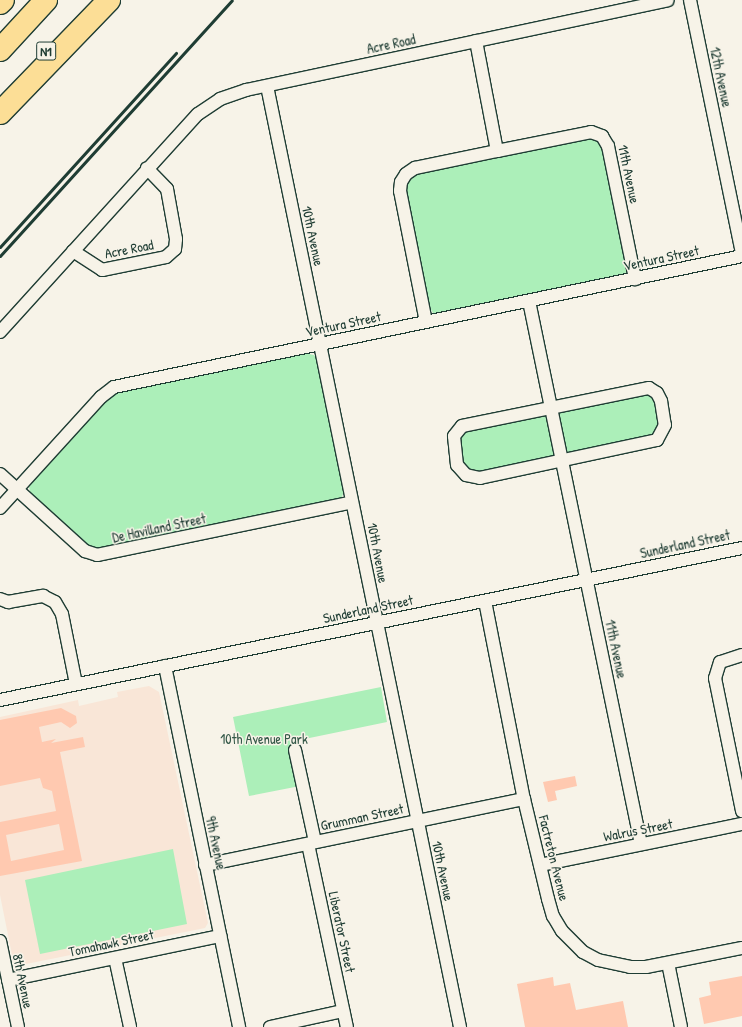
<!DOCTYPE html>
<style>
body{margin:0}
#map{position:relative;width:742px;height:1027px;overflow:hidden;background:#f7f3e8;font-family:"Patrick Hand",sans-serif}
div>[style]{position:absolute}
.built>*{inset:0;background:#f9e6d7}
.green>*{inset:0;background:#acefb9}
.building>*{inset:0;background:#ffc9b0}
.roads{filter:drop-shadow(1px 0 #1f3d34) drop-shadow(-1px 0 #1f3d34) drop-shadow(0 1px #1f3d34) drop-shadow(0 -1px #1f3d34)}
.street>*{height:12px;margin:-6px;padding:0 6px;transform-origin:6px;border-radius:6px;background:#f7f3e8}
.highway>*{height:22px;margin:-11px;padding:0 11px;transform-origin:11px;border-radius:11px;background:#fcde96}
.rail>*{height:3px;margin:-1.5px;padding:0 1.5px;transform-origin:1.5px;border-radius:1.5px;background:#1f3d34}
span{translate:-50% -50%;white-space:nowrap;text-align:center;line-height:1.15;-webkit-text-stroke:3px #f7f3e8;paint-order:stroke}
.shield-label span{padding:1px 3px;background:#f7f3e8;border:1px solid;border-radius:3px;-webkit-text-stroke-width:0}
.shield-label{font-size:13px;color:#1f3d34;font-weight:700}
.street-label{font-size:14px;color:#1f3d34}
.park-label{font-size:14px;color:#345848}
</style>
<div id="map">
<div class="built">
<i style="clip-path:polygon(149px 686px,159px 692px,208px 923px,205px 928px,21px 965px,13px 960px,0 895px,0 717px,78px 700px,79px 706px,118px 697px,117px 692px)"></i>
</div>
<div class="green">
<i style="clip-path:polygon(589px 138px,595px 138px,603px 144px,627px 271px,623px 277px,438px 315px,433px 313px,428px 305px,405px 189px,407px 179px,415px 173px)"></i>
<i style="clip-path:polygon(304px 353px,314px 355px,319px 362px,345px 487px,342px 497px,333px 503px,91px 550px,31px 497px,29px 487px,32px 480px,112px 393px)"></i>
<i style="clip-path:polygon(657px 393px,662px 434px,475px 478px,455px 456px,462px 426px)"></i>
<i style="clip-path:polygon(381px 687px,387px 722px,290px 742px,300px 786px,249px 796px,233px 717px)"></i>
<i style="clip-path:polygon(173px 849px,187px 924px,40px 954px,25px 880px)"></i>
</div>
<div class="building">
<i style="clip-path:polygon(evenodd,61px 708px,76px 716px,77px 723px,70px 728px,61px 722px,39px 727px,42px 742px,56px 739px,51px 743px,83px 737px,85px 747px,60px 752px,82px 861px,0 876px,0 822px,56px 811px,52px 791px,43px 788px,40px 778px,0 786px,0 720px,61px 708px,59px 824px,64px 850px,11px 861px,6px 835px,59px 824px)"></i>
<i style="clip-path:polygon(575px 776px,577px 786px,555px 791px,557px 800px,548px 802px,543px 782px)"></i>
<i style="clip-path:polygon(742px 976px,742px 1016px,704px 1024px,699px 998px,711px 995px,709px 982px)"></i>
<i style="clip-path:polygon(553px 977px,554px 986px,570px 983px,576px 1010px,623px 1001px,628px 1027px,525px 1027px,517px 984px)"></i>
</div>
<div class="roads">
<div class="street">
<i style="left:690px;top:0;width:259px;rotate:78.4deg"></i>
<i style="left:476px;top:41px;width:112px;rotate:79.2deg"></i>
<i style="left:267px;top:86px;width:961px;rotate:78.41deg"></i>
<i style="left:73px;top:251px;width:35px;rotate:33deg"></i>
<i style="left:102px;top:270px;width:65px;rotate:-11.5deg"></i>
<i style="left:166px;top:257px;width:12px;rotate:-42deg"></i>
<i style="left:175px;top:249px;width:10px;rotate:-84deg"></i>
<i style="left:176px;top:239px;width:51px;rotate:-100.2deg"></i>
<i style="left:167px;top:189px;width:29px;rotate:-134deg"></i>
<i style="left:529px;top:301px;width:554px;rotate:78.35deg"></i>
<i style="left:426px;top:322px;width:134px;rotate:-101.2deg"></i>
<i style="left:400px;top:191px;width:9px;rotate:-84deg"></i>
<i style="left:401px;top:182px;width:9px;rotate:-58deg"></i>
<i style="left:406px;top:174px;width:11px;rotate:-34deg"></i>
<i style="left:415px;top:168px;width:84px;rotate:-11.7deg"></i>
<i style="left:497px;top:151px;width:96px;rotate:-11.4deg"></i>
<i style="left:591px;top:132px;width:12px;rotate:20deg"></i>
<i style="left:602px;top:136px;width:12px;rotate:59deg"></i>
<i style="left:608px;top:146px;width:136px;rotate:78.5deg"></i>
<i style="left:0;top:332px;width:294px;rotate:-47.8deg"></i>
<i style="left:198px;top:114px;width:27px;rotate:-34deg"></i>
<i style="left:220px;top:99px;width:28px;rotate:-19deg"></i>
<i style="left:246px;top:90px;width:431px;rotate:-12deg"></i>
<i style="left:649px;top:388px;width:9px;rotate:32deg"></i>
<i style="left:657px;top:393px;width:9px;rotate:63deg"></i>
<i style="left:661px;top:401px;width:24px;rotate:81deg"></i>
<i style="left:665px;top:425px;width:17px;rotate:118deg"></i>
<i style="left:657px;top:440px;width:181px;rotate:167.9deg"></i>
<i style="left:480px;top:478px;width:14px;rotate:-168deg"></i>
<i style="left:466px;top:475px;width:13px;rotate:-132deg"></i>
<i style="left:457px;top:465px;width:29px;rotate:-96deg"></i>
<i style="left:454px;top:436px;width:13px;rotate:-51deg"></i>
<i style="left:462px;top:426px;width:191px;rotate:-11.5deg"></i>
<i style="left:0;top:474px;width:115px;rotate:42.2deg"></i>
<i style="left:85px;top:551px;width:13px;rotate:18deg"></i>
<i style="left:97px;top:555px;width:260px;rotate:-11.7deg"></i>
<i style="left:0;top:508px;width:150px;rotate:-47.7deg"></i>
<i style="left:101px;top:397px;width:16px;rotate:-38deg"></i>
<i style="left:114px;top:387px;width:642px;rotate:-11.78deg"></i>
<i style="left:0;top:599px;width:9px;rotate:21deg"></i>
<i style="left:8px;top:602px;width:36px;rotate:-10deg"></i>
<i style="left:43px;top:596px;width:13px;rotate:27deg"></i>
<i style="left:55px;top:602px;width:14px;rotate:60deg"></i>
<i style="left:62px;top:614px;width:71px;rotate:78.7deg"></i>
<i style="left:485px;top:601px;width:202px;rotate:78.9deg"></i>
<i style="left:524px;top:799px;width:103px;rotate:76.5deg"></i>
<i style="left:548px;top:899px;width:18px;rotate:74deg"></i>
<i style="left:553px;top:916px;width:17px;rotate:59deg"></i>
<i style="left:562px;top:931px;width:30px;rotate:45deg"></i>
<i style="left:583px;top:952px;width:17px;rotate:28deg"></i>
<i style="left:598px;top:960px;width:33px;rotate:12deg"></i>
<i style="left:630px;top:967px;width:16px"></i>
<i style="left:646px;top:967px;width:98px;rotate:-11.2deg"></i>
<i style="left:742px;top:655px;width:23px;rotate:162deg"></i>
<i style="left:720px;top:662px;width:17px;rotate:107deg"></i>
<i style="left:715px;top:678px;width:136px;rotate:78.5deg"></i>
<i style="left:165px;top:666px;width:369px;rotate:78.4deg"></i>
<i style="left:0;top:700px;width:757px;rotate:-11.58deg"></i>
<i style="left:295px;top:750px;width:94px;rotate:77.7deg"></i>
<i style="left:308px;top:844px;width:187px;rotate:78deg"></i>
<i style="left:205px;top:865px;width:326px;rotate:-11.7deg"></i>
<i style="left:540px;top:865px;width:206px;rotate:-11.5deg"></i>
<i style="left:0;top:941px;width:88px;rotate:78.2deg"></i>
<i style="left:115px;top:958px;width:71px;rotate:77.7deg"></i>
<i style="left:668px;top:963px;width:65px;rotate:78.5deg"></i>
<i style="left:8px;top:980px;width:217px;rotate:-11.7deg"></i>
<i style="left:270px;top:1027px;width:75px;rotate:-12.4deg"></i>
</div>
<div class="highway">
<i style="left:0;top:3px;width:4px;rotate:-45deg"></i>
<i style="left:0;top:50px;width:68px;rotate:-47.4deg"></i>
<i style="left:0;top:113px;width:157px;rotate:-46deg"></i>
</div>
</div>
<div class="rail">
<i style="left:0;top:247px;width:262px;rotate:-47.8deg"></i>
<i style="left:0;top:256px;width:345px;rotate:-47.8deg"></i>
</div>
<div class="shield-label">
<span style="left:46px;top:51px">N1</span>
</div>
<div class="street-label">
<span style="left:391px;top:44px;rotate:-12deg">Acre Road</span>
<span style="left:721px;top:77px;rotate:78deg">12th Avenue</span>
<span style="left:629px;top:174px;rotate:78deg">11th Avenue</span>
<span style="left:313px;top:236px;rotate:78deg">10th Avenue</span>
<span style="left:129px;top:249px;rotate:-11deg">Acre Road</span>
<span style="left:661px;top:258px;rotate:-12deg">Ventura Street</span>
<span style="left:343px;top:324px;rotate:-12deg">Ventura Street</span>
<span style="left:159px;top:528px;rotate:-12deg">De Havilland Street</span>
<span style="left:685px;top:544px;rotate:-12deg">Sunderland Street</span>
<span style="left:378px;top:553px;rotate:79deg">10th Avenue</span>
<span style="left:368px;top:609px;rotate:-12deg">Sunderland Street</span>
<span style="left:616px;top:649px;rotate:78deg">11th Avenue</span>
<span style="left:362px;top:817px;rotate:-12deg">Grumman Street</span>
<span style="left:638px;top:830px;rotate:-11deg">Walrus Street</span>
<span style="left:216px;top:843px;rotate:78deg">9th Avenue</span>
<span style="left:554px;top:858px;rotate:76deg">Factreton Avenue</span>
<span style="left:443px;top:871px;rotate:78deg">10th Avenue</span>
<span style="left:342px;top:932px;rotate:78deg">Liberator Street</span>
<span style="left:111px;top:943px;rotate:-12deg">Tomahawk Street</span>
<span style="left:23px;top:981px;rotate:78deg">8th Avenue</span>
</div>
<div class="park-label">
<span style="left:264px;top:739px">10th Avenue Park</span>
</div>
</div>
